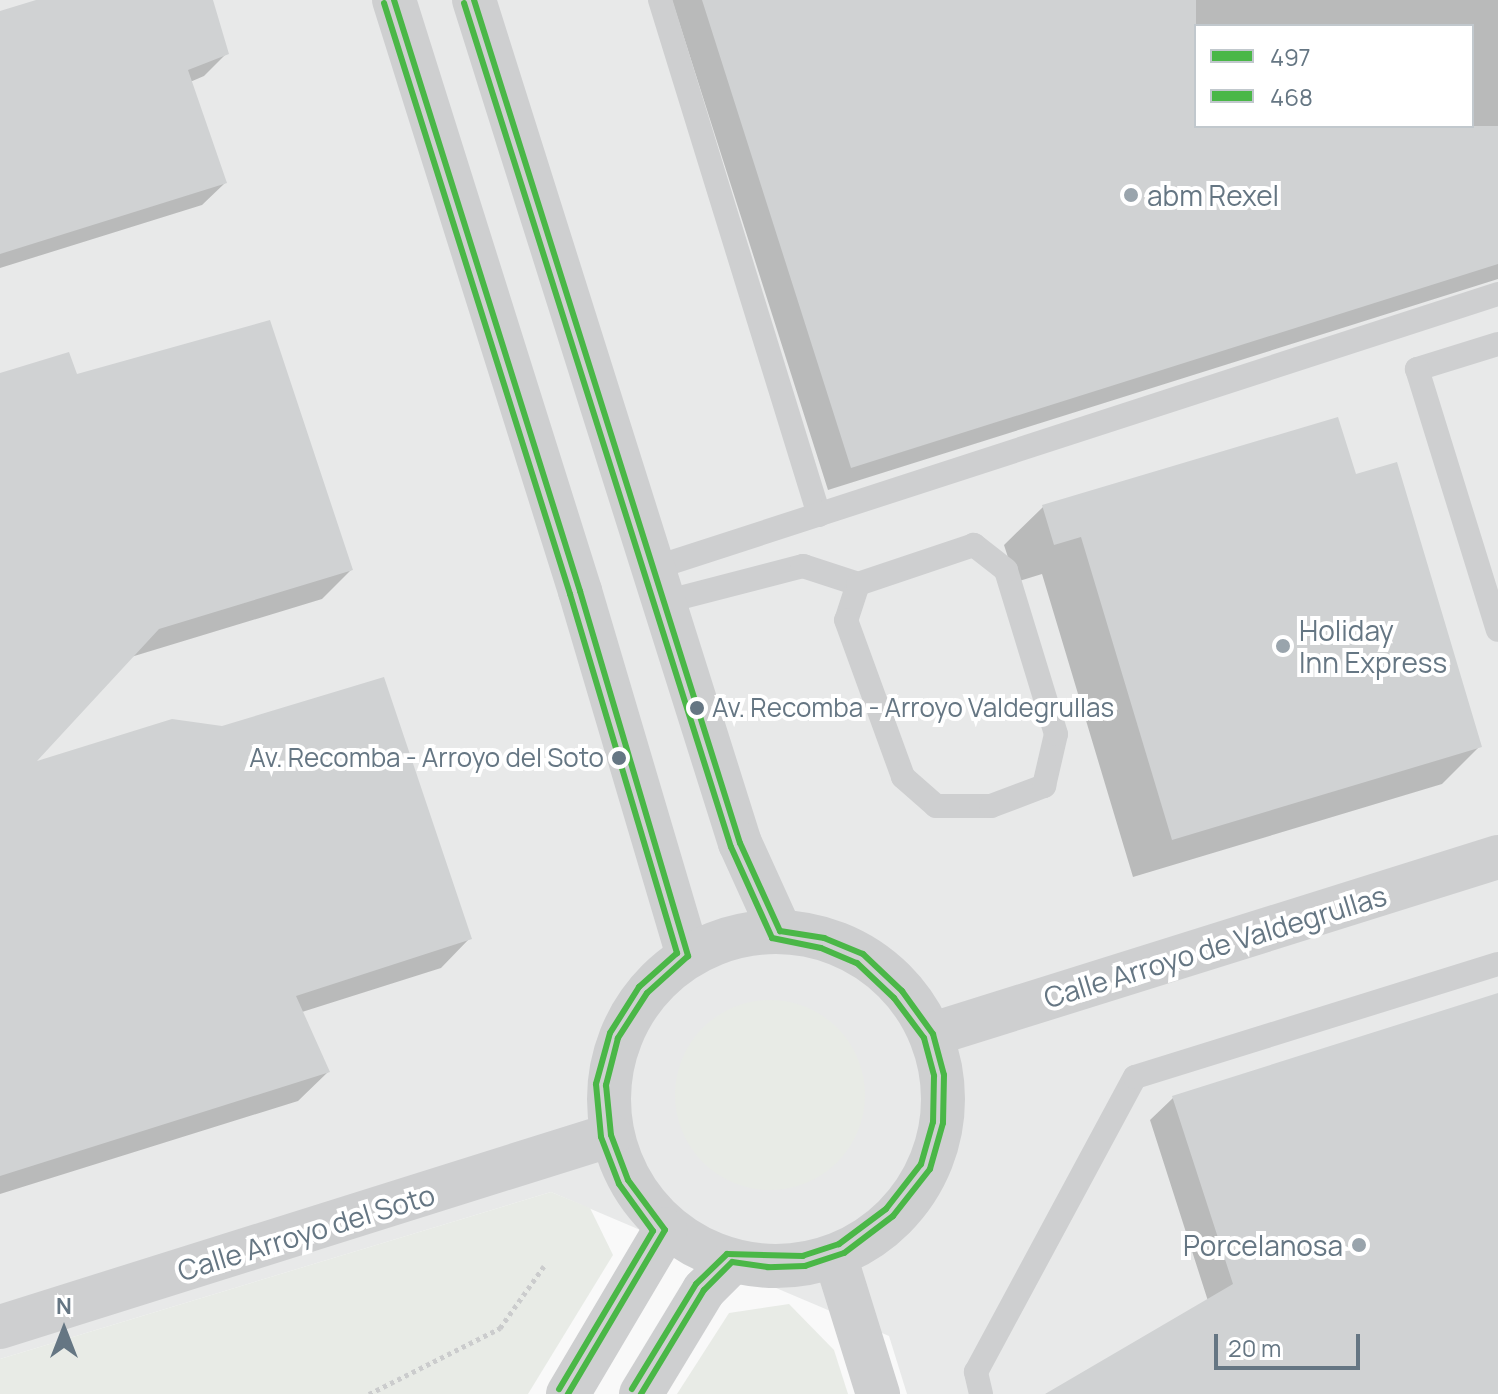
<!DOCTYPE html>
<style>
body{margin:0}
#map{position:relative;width:1498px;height:1394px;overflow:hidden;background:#f9f9f9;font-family:Manrope,sans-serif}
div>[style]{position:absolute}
.built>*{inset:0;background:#e8e9e9}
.green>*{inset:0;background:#e8ebe6}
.round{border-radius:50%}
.shadow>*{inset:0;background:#0003}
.building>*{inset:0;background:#d0d2d3}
.path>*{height:5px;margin-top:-2.5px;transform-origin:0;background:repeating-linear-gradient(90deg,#cbcccd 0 4px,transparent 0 8px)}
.service>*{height:24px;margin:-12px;padding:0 12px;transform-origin:12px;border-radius:12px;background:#cecfd0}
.minor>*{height:44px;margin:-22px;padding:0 22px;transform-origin:22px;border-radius:22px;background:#cecfd0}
.minor>.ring{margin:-22px;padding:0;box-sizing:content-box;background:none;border:44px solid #cecfd0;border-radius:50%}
.bus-1>*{height:6px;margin:-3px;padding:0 3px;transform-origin:3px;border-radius:3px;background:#4ab747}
.bus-2>*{height:6px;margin:-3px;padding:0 3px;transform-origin:3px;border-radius:3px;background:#4ab747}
.dots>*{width:22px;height:22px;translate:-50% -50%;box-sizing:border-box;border:4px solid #fff;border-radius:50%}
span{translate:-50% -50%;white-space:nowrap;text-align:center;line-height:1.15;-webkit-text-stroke:8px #fff;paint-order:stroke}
.bus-label{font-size:26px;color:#657683}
.left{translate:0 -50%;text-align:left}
.right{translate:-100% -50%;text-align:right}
.poi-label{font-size:28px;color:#657683}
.street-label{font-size:28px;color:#657683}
.legend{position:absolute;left:1194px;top:24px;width:280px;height:104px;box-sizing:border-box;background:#fff;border:2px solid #c1c8cd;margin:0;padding:10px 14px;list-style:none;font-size:24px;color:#657683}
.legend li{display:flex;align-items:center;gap:16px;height:40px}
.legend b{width:40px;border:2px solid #c1c8cd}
.north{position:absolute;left:24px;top:1290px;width:80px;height:80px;-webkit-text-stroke:6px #fff;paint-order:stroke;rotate:0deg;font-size:22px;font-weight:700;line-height:32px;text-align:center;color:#657683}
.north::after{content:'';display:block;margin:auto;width:28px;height:36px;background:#657683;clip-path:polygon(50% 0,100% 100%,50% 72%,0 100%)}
.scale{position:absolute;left:1214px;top:1334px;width:146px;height:36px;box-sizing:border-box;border:4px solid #657683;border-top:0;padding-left:10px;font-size:24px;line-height:28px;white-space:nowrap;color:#657683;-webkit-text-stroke:6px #fff;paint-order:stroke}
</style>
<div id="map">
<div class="built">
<i style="clip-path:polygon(evenodd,0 0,1498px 0,1498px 1394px,907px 1394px,889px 1336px,551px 1192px,0 1359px,0 0,1196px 26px,1472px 26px,1472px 126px,1196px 126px,1196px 26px)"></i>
</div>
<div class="green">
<i class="round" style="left:675px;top:1000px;width:190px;height:190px"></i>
<i style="clip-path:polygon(551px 1192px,590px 1208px,613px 1255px,528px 1394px,0 1394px,0 1359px)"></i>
<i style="clip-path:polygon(789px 1304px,834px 1350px,848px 1394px,677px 1394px,729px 1313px)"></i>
</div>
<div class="shadow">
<i style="clip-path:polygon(43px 0,211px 0,227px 53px,204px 76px,190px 82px,225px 183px,202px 205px,0 268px,0 13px)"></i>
<i style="clip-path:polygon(evenodd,672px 0,1498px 0,1498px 279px,828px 490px,672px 0,1196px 26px,1472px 26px,1472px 126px,1196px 126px,1196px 26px)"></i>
<i style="clip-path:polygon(0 376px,76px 376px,351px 570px,322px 599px,131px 657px,30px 765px,470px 938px,441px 968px,302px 1012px,328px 1072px,298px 1101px,0 1194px)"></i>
<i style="clip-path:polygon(1354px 477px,1480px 746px,1442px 784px,1133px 877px,1042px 574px,1016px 582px,1004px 545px,1043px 507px)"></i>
<i style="clip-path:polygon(1498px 995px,1498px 1394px,1049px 1394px,1208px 1301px,1150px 1120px,1173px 1098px)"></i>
</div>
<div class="building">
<i style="clip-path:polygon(36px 0,213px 0,229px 54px,188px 70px,227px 183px,0 254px,0 11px)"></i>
<i style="clip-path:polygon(702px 0,1196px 0,1196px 126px,1498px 126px,1498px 264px,851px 468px)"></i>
<i style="clip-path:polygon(270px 320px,353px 570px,159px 629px,37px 761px,172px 719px,222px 726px,384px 677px,472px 939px,296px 996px,330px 1072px,0 1176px,0 373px,69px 352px,77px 374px)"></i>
<i style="clip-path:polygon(1338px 417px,1356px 474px,1397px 462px,1482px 747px,1172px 840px,1081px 537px,1054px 545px,1042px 505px)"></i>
<i style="clip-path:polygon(1498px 993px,1498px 1394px,1045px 1394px,1233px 1284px,1172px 1096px)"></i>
</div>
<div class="path">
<i style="left:369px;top:1394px;width:147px;rotate:-26.7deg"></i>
<i style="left:500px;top:1328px;width:76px;rotate:-54.6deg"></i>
</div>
<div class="service">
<i style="left:660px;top:0;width:539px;rotate:72.84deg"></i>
<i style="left:1498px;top:344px;width:85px;rotate:162.8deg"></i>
<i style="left:1417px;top:369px;width:273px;rotate:72.8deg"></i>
<i style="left:654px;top:568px;width:887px;rotate:-17.99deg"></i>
<i style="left:664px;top:602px;width:144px;rotate:-14.5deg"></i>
<i style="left:803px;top:566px;width:58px;rotate:18.1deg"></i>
<i style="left:858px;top:584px;width:38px;rotate:108deg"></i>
<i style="left:846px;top:620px;width:167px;rotate:70deg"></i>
<i style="left:903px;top:777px;width:44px;rotate:41.3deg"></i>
<i style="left:936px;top:806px;width:55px"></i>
<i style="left:991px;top:806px;width:57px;rotate:-20.7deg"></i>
<i style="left:1044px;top:786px;width:53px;rotate:-77deg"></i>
<i style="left:1056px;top:734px;width:171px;rotate:-107deg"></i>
<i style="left:1006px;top:570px;width:41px;rotate:-142deg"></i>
<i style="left:974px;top:545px;width:122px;rotate:161.4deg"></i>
<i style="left:981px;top:1394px;width:23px;rotate:-103deg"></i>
<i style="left:976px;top:1372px;width:335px;rotate:-61.7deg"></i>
<i style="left:1135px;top:1077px;width:380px;rotate:-17.3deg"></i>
</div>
<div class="minor">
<i style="left:394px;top:0;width:620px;rotate:72.53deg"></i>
<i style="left:580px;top:591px;width:381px;rotate:73.5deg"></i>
<i style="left:474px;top:0;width:884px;rotate:72.49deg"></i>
<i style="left:740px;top:843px;width:97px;rotate:65.6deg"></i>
<i class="ring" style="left:609px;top:932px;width:290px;height:290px"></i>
<i style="left:933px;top:1034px;width:592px;rotate:-17.39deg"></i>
<i style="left:835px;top:1256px;width:145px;rotate:72.7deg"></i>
<i style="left:0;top:1327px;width:640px;rotate:-17.44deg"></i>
<i style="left:568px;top:1394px;width:191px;rotate:-59.4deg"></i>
<i style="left:641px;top:1394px;width:122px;rotate:-58.8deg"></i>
<i style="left:704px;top:1290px;width:40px;rotate:-45deg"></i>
</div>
<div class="bus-1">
<i style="left:394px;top:0;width:620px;rotate:72.53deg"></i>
<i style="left:580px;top:591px;width:381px;rotate:73.5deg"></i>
<i style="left:688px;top:956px;width:55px;rotate:137.9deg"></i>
<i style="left:647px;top:993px;width:54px;rotate:122.8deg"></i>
<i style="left:618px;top:1038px;width:49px;rotate:104.3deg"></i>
<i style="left:606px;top:1085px;width:50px;rotate:84.3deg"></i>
<i style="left:611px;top:1135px;width:48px;rotate:69.3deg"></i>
<i style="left:628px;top:1180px;width:62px;rotate:53.5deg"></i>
<i style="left:665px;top:1230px;width:191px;rotate:120.6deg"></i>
<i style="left:474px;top:0;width:884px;rotate:72.49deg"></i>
<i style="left:740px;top:843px;width:97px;rotate:65.6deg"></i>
<i style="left:780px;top:931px;width:45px;rotate:9deg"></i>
<i style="left:824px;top:938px;width:42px;rotate:22.3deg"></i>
<i style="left:863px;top:954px;width:54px;rotate:43.5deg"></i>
<i style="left:902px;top:991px;width:53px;rotate:54.2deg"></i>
<i style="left:933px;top:1034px;width:42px;rotate:75deg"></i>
<i style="left:944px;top:1075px;width:48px;rotate:91.2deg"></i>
<i style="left:943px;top:1123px;width:48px;rotate:105.8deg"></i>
<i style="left:930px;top:1169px;width:60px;rotate:128.2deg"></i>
<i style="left:893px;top:1216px;width:61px;rotate:142.9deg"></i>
<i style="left:844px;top:1253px;width:41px;rotate:161.6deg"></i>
<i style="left:805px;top:1266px;width:37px;rotate:178deg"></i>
<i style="left:768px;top:1267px;width:36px;rotate:-172deg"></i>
<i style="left:732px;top:1262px;width:40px;rotate:135deg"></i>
<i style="left:704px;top:1290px;width:122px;rotate:121.2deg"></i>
</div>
<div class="bus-2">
<i style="left:384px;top:3px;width:620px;rotate:72.53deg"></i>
<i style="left:570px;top:594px;width:375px;rotate:73.4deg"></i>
<i style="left:677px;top:953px;width:51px;rotate:138.2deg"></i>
<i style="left:639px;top:987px;width:54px;rotate:122.2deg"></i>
<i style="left:610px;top:1033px;width:53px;rotate:105.4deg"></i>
<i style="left:596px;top:1084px;width:53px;rotate:84.6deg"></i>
<i style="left:601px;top:1137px;width:50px;rotate:69deg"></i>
<i style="left:619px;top:1184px;width:58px;rotate:54.1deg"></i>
<i style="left:653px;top:1231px;width:184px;rotate:120.7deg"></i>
<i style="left:464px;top:3px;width:885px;rotate:72.45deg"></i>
<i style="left:731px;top:847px;width:100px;rotate:65.7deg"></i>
<i style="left:772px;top:938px;width:50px;rotate:11.5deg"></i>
<i style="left:821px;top:948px;width:39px;rotate:23deg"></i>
<i style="left:857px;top:963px;width:51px;rotate:43.4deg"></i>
<i style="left:894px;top:998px;width:50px;rotate:53.1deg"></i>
<i style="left:924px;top:1038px;width:39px;rotate:75deg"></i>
<i style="left:934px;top:1076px;width:46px;rotate:91.2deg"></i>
<i style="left:933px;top:1122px;width:44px;rotate:105.9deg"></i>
<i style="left:921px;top:1164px;width:57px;rotate:127.9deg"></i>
<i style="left:886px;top:1209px;width:59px;rotate:143.3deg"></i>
<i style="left:839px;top:1244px;width:38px;rotate:162deg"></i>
<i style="left:803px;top:1256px;width:76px;rotate:-178.5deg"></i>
<i style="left:727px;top:1254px;width:43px;rotate:135.9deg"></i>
<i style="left:696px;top:1284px;width:123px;rotate:121.4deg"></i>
</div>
<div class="dots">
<i style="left:1131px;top:195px;background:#99a4ac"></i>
<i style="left:1283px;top:646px;background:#99a4ac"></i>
<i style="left:697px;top:708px;background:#657683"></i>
<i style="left:619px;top:758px;background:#657683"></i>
<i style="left:1359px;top:1245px;background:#99a4ac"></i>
</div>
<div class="bus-label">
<span class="left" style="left:712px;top:708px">Av. Recomba - Arroyo Valdegrullas</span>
<span class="right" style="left:604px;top:758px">Av. Recomba - Arroyo del Soto</span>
</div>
<div class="poi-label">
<span class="left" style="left:1147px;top:195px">abm Rexel</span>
<span class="left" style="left:1299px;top:646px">Holiday<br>Inn Express</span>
<span class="right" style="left:1343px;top:1245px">Porcelanosa</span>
</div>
<div class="street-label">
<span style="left:1215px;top:946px;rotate:-17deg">Calle Arroyo de Valdegrullas</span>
<span style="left:306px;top:1232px;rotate:-17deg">Calle Arroyo del Soto</span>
</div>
<ul class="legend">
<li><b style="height:10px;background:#4ab747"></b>497</li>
<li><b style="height:10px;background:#4ab747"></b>468</li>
</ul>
<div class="north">N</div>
<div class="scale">20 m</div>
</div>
